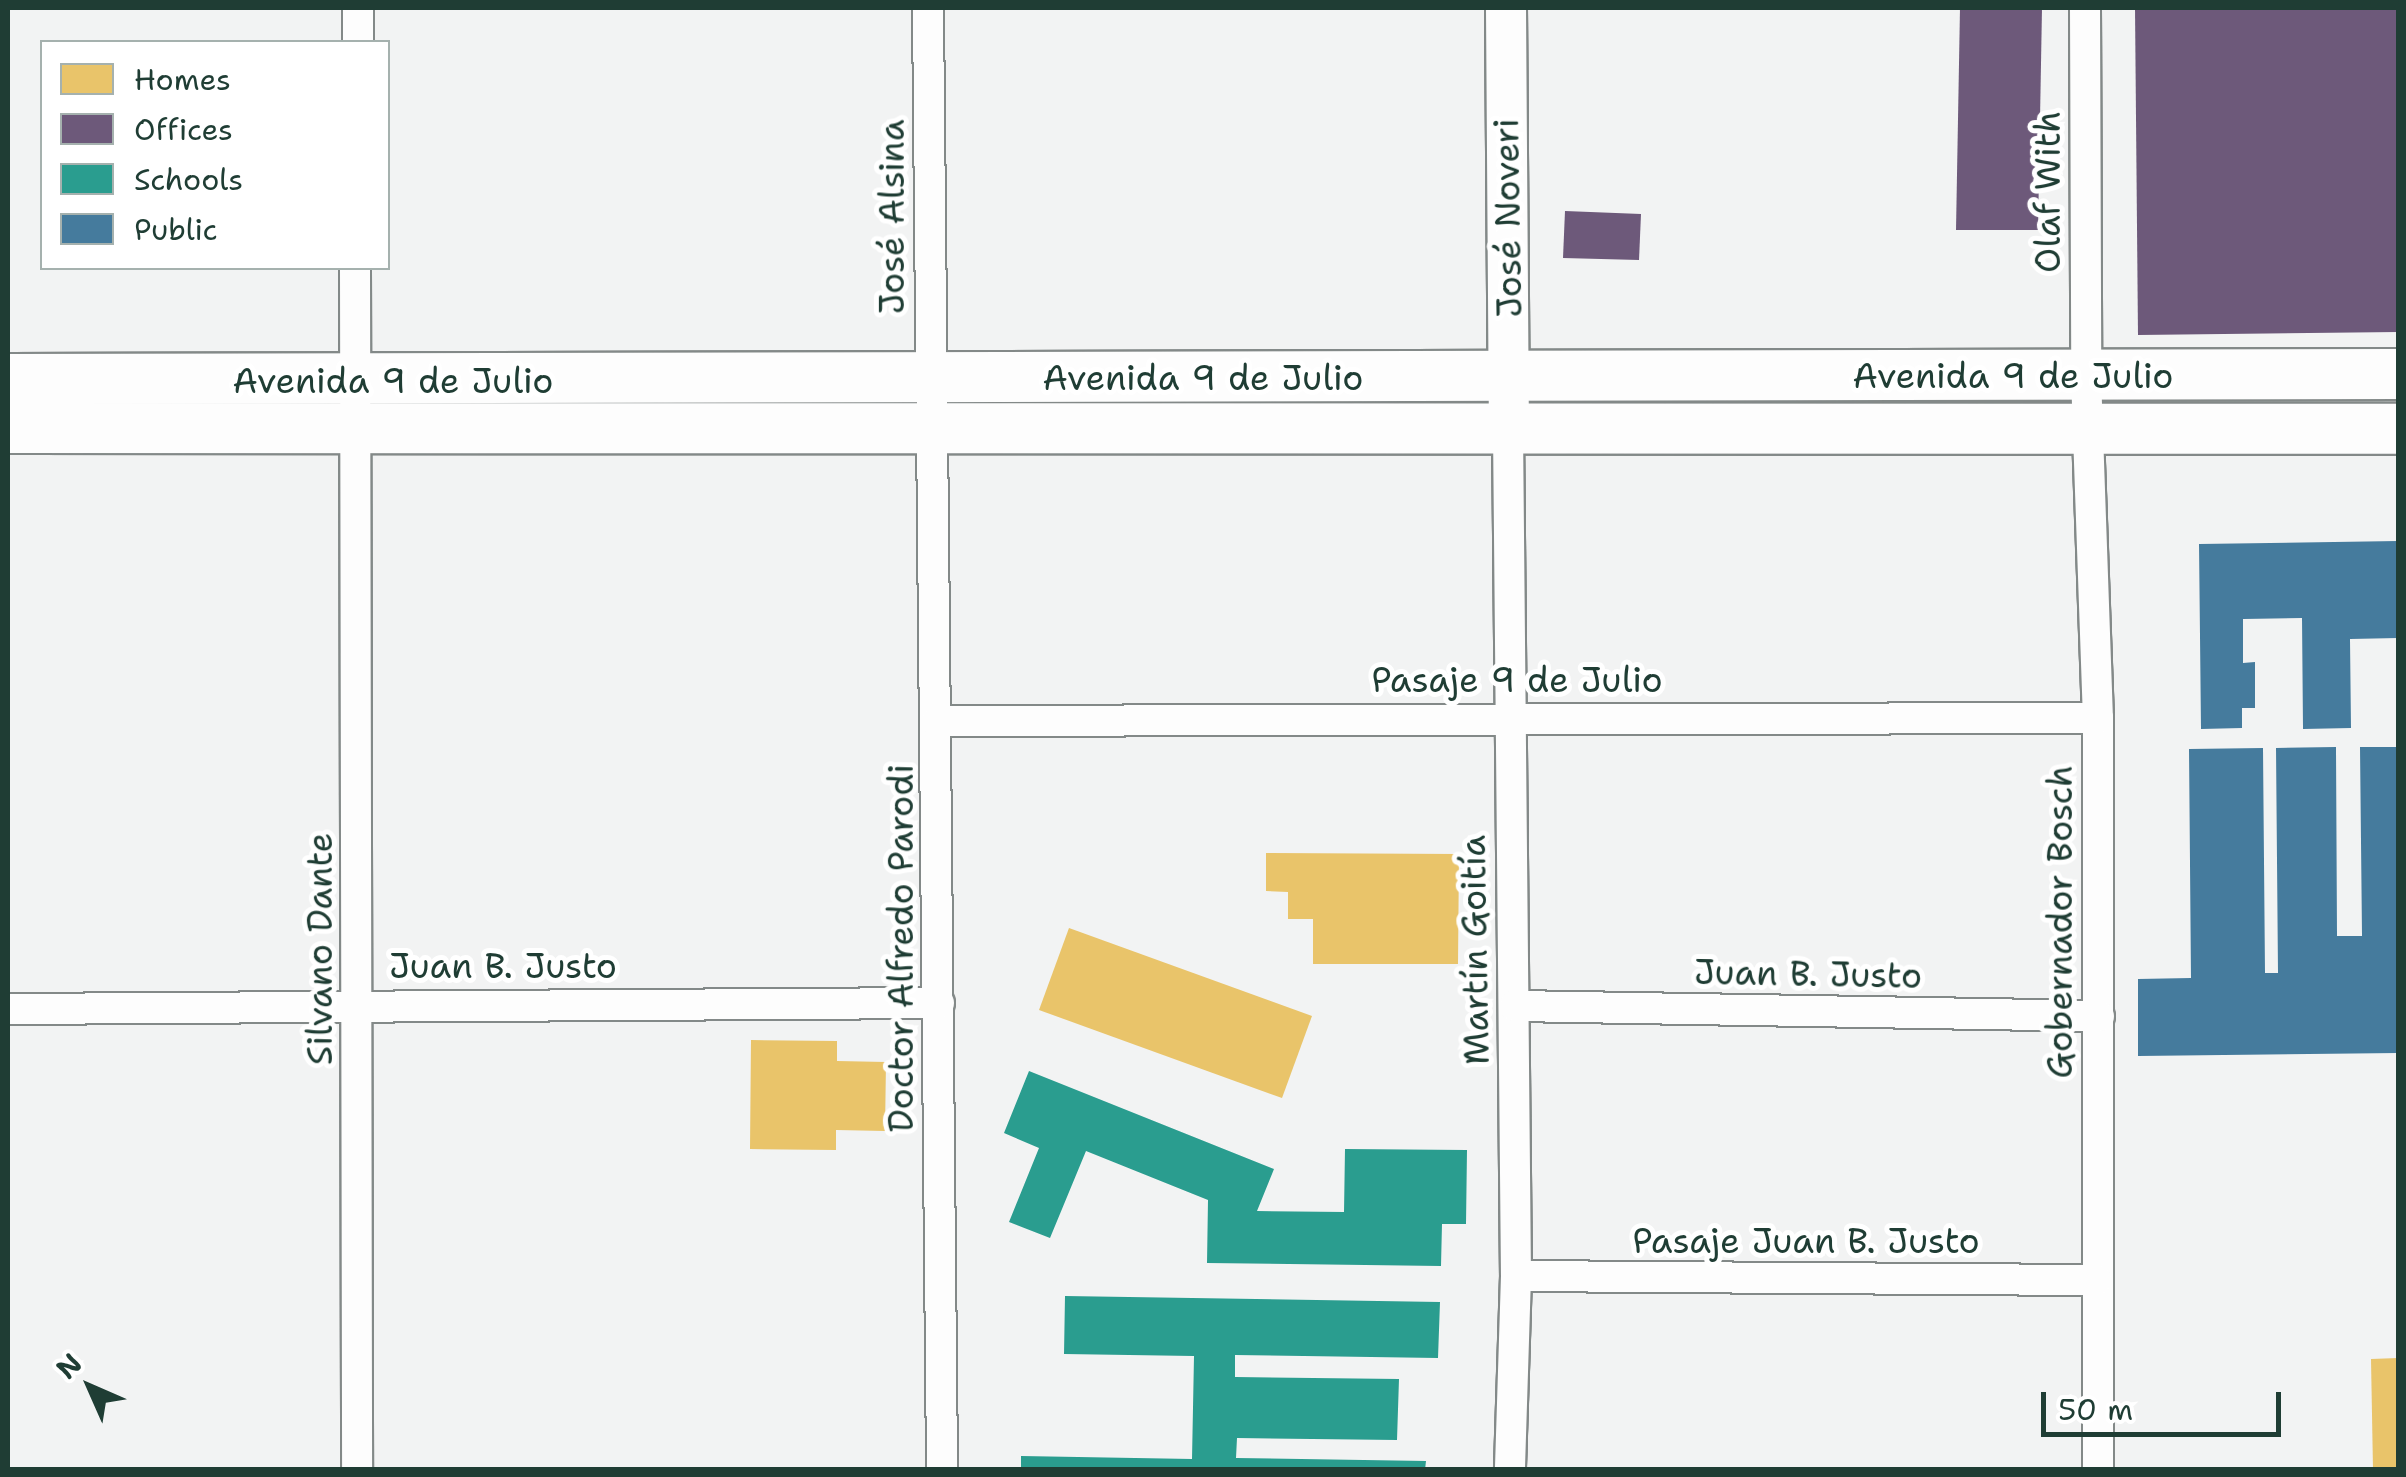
<!DOCTYPE html>
<meta charset="utf-8">
<style>
body{margin:0}
#map{position:relative;width:2406px;height:1477px;overflow:hidden;background:#f2f3f3;font-family:"Shantell Sans",sans-serif}
div>[style]{position:absolute}
.green>*{inset:0;background:#dee2e1}
.homes>*{inset:0;background:#e9c46a}
.offices>*{inset:0;background:#6d597a}
.schools>*{inset:0;background:#2a9d8f}
.public>*{inset:0;background:#457b9d}
.roads{filter:drop-shadow(2px 0 #838988) drop-shadow(-2px 0 #838988) drop-shadow(0 2px #838988) drop-shadow(0 -2px #838988)}
.minor>*{height:30px;margin:-15px;padding:0 15px;transform-origin:15px;border-radius:15px;background:#fdfdfd}
.tertiary>*{height:40px;margin:-20px;padding:0 20px;transform-origin:20px;border-radius:20px;background:#fdfdfd}
.primary>*{height:50px;margin:-25px;padding:0 25px;transform-origin:25px;border-radius:25px;background:#fdfdfd}
span{translate:-50% -50%;white-space:nowrap;text-align:center;line-height:1.15;-webkit-text-stroke:10px #fff;paint-order:stroke}
.street-label{font-size:35px;color:#1f3d34}
.frame{position:absolute;inset:0;border:10px solid #1f3d34;pointer-events:none}
.legend{position:absolute;left:40px;top:40px;width:350px;height:230px;box-sizing:border-box;background:#fff;border:2px solid #a5b1ae;margin:0;padding:12px 18px;list-style:none;font-size:30px;color:#1f3d34}
.legend li{display:flex;align-items:center;gap:20px;height:50px}
.legend b{width:50px;border:2px solid #a5b1ae}
.north{position:absolute;left:40px;top:1337px;width:100px;height:100px;-webkit-text-stroke:8px #fff;paint-order:stroke;rotate:315deg;font-size:28px;font-weight:700;line-height:40px;text-align:center;color:#1f3d34}
.north::after{content:'';display:block;margin:auto;width:35px;height:45px;background:#1f3d34;clip-path:polygon(50% 0,100% 100%,50% 72%,0 100%)}
.scale{position:absolute;left:2041px;top:1392px;width:240px;height:45px;box-sizing:border-box;border:5px solid #1f3d34;border-top:0;padding-left:12px;font-size:30px;line-height:35px;white-space:nowrap;color:#1f3d34;-webkit-text-stroke:8px #fff;paint-order:stroke}
</style>
<div id="map">
<div class="green">
<i style="clip-path:polygon(1539px 394px,2050px 398px,2050px 416px,1539px 413px)"></i>
<i style="clip-path:polygon(2398px 394px,2398px 414px,2113px 415px,2113px 396px)"></i>
</div>
<div class="homes">
<i style="clip-path:polygon(1266px 853px,1459px 854px,1458px 964px,1313px 964px,1313px 919px,1288px 919px,1288px 892px,1266px 891px)"></i>
<i style="clip-path:polygon(1069px 928px,1312px 1016px,1282px 1098px,1039px 1010px)"></i>
<i style="clip-path:polygon(751px 1040px,837px 1041px,837px 1061px,886px 1062px,885px 1131px,836px 1130px,836px 1150px,750px 1149px)"></i>
<i style="clip-path:polygon(2398px 1358px,2398px 1470px,2373px 1470px,2371px 1359px)"></i>
</div>
<div class="offices">
<i style="clip-path:polygon(1960px 8px,2042px 8px,2038px 230px,1956px 230px)"></i>
<i style="clip-path:polygon(2135px 8px,2398px 8px,2398px 332px,2138px 335px)"></i>
<i style="clip-path:polygon(1565px 211px,1641px 214px,1639px 260px,1563px 258px)"></i>
</div>
<div class="schools">
<i style="clip-path:polygon(1029px 1071px,1274px 1169px,1257px 1211px,1344px 1212px,1345px 1149px,1467px 1150px,1466px 1224px,1442px 1224px,1441px 1266px,1207px 1263px,1208px 1200px,1086px 1151px,1050px 1238px,1009px 1222px,1039px 1148px,1004px 1133px)"></i>
<i style="clip-path:polygon(1065px 1296px,1440px 1302px,1438px 1358px,1235px 1355px,1235px 1377px,1399px 1379px,1397px 1440px,1237px 1438px,1236px 1458px,1426px 1461px,1425px 1470px,1021px 1470px,1021px 1456px,1192px 1459px,1194px 1356px,1064px 1354px)"></i>
</div>
<div class="public">
<i style="clip-path:polygon(2398px 541px,2398px 638px,2350px 639px,2351px 728px,2303px 729px,2302px 618px,2243px 619px,2243px 663px,2255px 662px,2255px 708px,2242px 708px,2242px 728px,2201px 729px,2199px 544px)"></i>
<i style="clip-path:polygon(2336px 747px,2337px 936px,2362px 936px,2360px 747px,2398px 747px,2398px 1053px,2138px 1056px,2138px 979px,2191px 978px,2189px 749px,2263px 748px,2265px 973px,2278px 973px,2276px 748px)"></i>
</div>
<div class="roads">
<div class="minor">
<i style="left:928px;top:8px;width:1462px;rotate:89.45deg"></i>
<i style="left:2085px;top:8px;width:368px;rotate:89.8deg"></i>
<i style="left:2086px;top:376px;width:342px;rotate:88deg"></i>
<i style="left:2098px;top:718px;width:752px;rotate:90deg"></i>
<i style="left:358px;top:42px;width:34px;rotate:-90deg"></i>
<i style="left:355px;top:268px;width:1202px;rotate:89.9deg"></i>
<i style="left:1508px;top:429px;width:847px;rotate:89.46deg"></i>
<i style="left:1516px;top:1276px;width:194px;rotate:91.8deg"></i>
<i style="left:937px;top:721px;width:1161px;rotate:-0.15deg"></i>
<i style="left:1515px;top:1006px;width:584px;rotate:0.98deg"></i>
<i style="left:8px;top:1009px;width:931px;rotate:-0.37deg"></i>
<i style="left:1516px;top:1276px;width:580px;rotate:0.4deg"></i>
</div>
<div class="tertiary">
<i style="left:1506px;top:8px;width:397px;rotate:89.6deg"></i>
</div>
<div class="primary">
<i style="left:8px;top:379px;width:2390px;rotate:-0.12deg"></i>
<i style="left:8px;top:428px;width:2390px;rotate:0.02deg"></i>
</div>
</div>
<div class="street-label">
<span style="left:2048px;top:192px;rotate:-90deg">Olaf With</span>
<span style="left:892px;top:217px;rotate:-90deg">José Alsina</span>
<span style="left:1508px;top:218px;rotate:-91deg">José Noveri</span>
<span style="left:2013px;top:376px">Avenida 9 de Julio</span>
<span style="left:1203px;top:378px">Avenida 9 de Julio</span>
<span style="left:393px;top:381px">Avenida 9 de Julio</span>
<span style="left:1517px;top:680px">Pasaje 9 de Julio</span>
<span style="left:2060px;top:922px;rotate:-90deg">Gobernador Bosch</span>
<span style="left:901px;top:948px;rotate:-90deg">Doctor Alfredo Parodi</span>
<span style="left:320px;top:949px;rotate:-90deg">Silvano Dante</span>
<span style="left:1475px;top:950px;rotate:-91deg">Martín Goitía</span>
<span style="left:503px;top:966px">Juan B. Justo</span>
<span style="left:1808px;top:974px;rotate:1deg">Juan B. Justo</span>
<span style="left:1806px;top:1241px">Pasaje Juan B. Justo</span>
</div>
<div class="frame"></div>
<ul class="legend">
<li><b style="height:28px;background:#e9c46a"></b>Homes</li>
<li><b style="height:28px;background:#6d597a"></b>Offices</li>
<li><b style="height:28px;background:#2a9d8f"></b>Schools</li>
<li><b style="height:28px;background:#457b9d"></b>Public</li>
</ul>
<div class="north">N</div>
<div class="scale">50 m</div>
</div>
